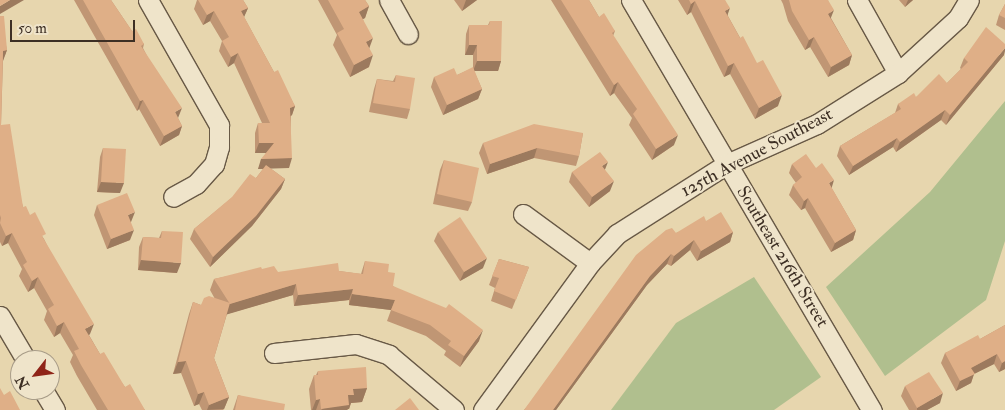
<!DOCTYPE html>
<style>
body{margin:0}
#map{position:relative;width:1005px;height:410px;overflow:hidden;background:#e7d6ae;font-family:"IM FELL Double Pica",serif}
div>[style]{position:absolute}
.green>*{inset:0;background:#b0bf8e}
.roads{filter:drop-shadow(1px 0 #685946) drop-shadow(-1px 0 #685946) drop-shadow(0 1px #685946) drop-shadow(0 -1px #685946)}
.minor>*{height:19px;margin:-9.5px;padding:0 9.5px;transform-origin:9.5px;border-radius:9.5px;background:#efe4ca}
.wall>*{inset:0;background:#c09674}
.shaded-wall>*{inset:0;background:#9c7a5e}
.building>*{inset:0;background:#dfaf87}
span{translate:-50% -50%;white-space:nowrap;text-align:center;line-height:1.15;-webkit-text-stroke:4px #efe4ca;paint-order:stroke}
.street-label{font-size:18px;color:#3d2f24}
.north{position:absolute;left:10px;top:350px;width:50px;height:50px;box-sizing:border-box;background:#efe4ca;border:1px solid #a89c88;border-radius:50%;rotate:240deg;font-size:14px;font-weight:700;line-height:20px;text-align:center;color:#3d2f24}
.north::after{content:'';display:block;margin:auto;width:18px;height:22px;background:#8f2418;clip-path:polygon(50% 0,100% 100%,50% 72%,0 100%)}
.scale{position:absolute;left:10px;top:20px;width:125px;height:22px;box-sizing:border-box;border:2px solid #3d2f24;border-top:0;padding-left:6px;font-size:15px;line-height:18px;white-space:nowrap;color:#3d2f24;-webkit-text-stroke:4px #efe4ca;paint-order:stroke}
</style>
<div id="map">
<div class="green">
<i style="clip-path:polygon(1005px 101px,1005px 241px,986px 300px,885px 376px,826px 287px,930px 192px)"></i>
<i style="clip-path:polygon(754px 277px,821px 377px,774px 410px,611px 410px,676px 323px)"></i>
</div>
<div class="roads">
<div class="minor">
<i style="left:148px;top:0;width:144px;rotate:60.4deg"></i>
<i style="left:219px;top:125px;width:22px;rotate:90deg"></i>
<i style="left:219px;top:147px;width:18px;rotate:106deg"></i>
<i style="left:214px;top:164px;width:27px;rotate:132deg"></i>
<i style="left:196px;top:184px;width:26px;rotate:151deg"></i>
<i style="left:389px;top:0;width:39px;rotate:61deg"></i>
<i style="left:631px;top:0;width:476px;rotate:59.6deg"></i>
<i style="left:857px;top:0;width:84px;rotate:60.7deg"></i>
<i style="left:523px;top:214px;width:83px;rotate:36.2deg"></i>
<i style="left:0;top:316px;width:51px;rotate:59.4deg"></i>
<i style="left:274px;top:353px;width:82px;rotate:-6.3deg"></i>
<i style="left:356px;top:344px;width:35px;rotate:18deg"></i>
<i style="left:389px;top:355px;width:85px;rotate:40.2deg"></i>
<i style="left:43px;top:390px;width:23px;rotate:59deg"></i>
<i style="left:483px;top:410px;width:182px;rotate:-53.9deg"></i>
<i style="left:590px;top:263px;width:40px;rotate:-47deg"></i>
<i style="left:617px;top:234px;width:130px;rotate:-32.5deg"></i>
<i style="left:727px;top:164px;width:98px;rotate:-24deg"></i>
<i style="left:817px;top:124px;width:96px;rotate:-32.2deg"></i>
<i style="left:898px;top:73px;width:81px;rotate:-42.5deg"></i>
<i style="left:958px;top:18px;width:21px;rotate:-59deg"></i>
</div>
</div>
<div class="wall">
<i style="clip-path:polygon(74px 0,111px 0,132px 31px,144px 44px,143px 48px,182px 126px,179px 135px,160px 146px,139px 109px,137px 111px)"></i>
<i style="clip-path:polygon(197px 0,243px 0,248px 8px,244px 17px,274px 72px,295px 106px,292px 115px,291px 116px,289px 168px,270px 168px,285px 179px,281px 189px,252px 226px,210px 267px,190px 239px,194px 229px,256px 178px,263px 169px,258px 169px,266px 153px,255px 153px,255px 133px,258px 123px,262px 123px,234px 63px,228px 67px,219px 51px,222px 41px,210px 21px,203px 25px,194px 9px)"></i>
<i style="clip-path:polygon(318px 0,365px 0,369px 6px,365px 18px,363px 19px,369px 48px,369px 67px,350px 77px,333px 45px,337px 35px)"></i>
<i style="clip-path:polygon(454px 0,477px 0,462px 11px)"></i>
<i style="clip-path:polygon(551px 0,589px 0,599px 17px,615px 31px,613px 36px,674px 145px,652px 160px,629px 125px,632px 118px,614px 93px,610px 96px)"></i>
<i style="clip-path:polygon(678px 0,725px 0,728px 16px,778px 106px,755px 119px,730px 74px,724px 77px,691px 12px,687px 15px)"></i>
<i style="clip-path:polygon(781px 0,828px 0,831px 18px,852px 55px,849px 65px,828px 77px,810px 47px,805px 50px,788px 21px,783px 4px)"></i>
<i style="clip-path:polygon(899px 0,913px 0,905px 7px)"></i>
<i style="clip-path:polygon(1005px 4px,1005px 30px,996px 25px,999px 15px)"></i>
<i style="clip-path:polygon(0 16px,7px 50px,3px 60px,1px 125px,23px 207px,44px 239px,90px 334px,89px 335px,100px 354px,125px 387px,145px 410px,97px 410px,77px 376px,70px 362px,73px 355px,60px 333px,54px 337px,44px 320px,47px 311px,34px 288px,28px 292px,19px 276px,22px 269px,8px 243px,2px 246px,0 242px)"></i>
<i style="clip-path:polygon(490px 21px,501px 61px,498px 71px,474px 71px,482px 89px,478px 99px,443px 115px,431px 87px,434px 77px,457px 75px,473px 68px,473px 55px,465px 55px,466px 34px,469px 25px,488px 25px)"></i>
<i style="clip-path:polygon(1004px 55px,946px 125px,941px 120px,896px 152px,893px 147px,849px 175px,837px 156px,840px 146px,895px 113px,898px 104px,916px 97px,947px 83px,961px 69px,960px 68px,964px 58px)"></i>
<i style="clip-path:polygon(396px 75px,410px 109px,407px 119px,369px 112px,374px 89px,377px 79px,393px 81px)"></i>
<i style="clip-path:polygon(583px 133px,579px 156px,576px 166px,534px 158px,487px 174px,479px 153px,483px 143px)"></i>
<i style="clip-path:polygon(103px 148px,120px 193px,97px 192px,100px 157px)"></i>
<i style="clip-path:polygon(444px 160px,472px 202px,468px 211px,433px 204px,440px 170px)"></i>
<i style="clip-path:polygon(792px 164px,831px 187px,856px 230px,853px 240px,831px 252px,805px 208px,801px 210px,789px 195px,793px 185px,796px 183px,789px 173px)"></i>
<i style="clip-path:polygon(605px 170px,610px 191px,589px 207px,569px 182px,572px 172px)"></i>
<i style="clip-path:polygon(97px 205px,131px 222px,130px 240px,107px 249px,94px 215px)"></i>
<i style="clip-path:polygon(706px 221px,733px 232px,730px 242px,697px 261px,690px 250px,671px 266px,667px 264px,647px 285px,556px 410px,524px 410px,676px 233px)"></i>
<i style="clip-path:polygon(162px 231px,177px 273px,138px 270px,139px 247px,143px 237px,159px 238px)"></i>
<i style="clip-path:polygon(438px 232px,483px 268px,460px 281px,434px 241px)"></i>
<i style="clip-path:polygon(499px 259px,529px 267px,512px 309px,491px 301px,495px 288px,489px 285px)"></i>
<i style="clip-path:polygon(365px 261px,388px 272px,393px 286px,479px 341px,460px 367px,444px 355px,446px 351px,426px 336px,387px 321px,391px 310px,349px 305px,349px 300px,294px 306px,293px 295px,227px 314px,214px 358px,229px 397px,224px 409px,223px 410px,202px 410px,199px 404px,194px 406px,181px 373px,173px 374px,189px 314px,193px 302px,201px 305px,215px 299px,210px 290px,214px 279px,262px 269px,278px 272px,339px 271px,361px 274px)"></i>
<i style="clip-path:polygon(1005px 325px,1005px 369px,999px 372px,994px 364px,974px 374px,971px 383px,956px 391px,941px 363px,945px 353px,980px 339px)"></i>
<i style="clip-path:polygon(318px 371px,367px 388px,362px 402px,351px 403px,349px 409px,348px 409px,347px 410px,311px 410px,309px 389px,314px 375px,316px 375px)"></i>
<i style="clip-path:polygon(905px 386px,940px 403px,927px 410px,909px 410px,901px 396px)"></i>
<i style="clip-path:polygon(238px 395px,284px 410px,233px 410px)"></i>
</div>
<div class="shaded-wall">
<i style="clip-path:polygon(10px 0,24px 0,0 14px,0 6px)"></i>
<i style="clip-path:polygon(466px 0,477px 0,462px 11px)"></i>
<i style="clip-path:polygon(908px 0,913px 0,905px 7px)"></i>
<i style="clip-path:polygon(695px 1px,691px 12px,687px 15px,691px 4px)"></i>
<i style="clip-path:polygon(369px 6px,365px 18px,355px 23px,359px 12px)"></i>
<i style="clip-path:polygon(248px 8px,244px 17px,241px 11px)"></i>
<i style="clip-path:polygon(730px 8px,726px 19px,725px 11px)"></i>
<i style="clip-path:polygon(834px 10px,830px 20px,828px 14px)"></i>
<i style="clip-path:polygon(214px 11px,210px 21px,203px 25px,207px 15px)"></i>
<i style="clip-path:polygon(814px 37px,810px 47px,805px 50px,809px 40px)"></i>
<i style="clip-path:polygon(373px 38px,369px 49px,366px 42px)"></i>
<i style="clip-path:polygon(469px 45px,477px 45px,473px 55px,465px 55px)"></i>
<i style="clip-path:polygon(1005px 48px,1005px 51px,1004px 55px,946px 125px,950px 115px)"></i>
<i style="clip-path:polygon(7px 50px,3px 61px,3px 51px)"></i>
<i style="clip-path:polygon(238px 53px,234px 63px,228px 67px,231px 57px)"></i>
<i style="clip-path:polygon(373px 55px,369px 67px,350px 77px,354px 65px)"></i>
<i style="clip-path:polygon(852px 55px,849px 65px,828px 77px,831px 67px)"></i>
<i style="clip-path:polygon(477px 61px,501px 61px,498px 71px,473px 71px)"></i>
<i style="clip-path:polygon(734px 63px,730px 74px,724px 77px,728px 66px)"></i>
<i style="clip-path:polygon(618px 82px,614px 93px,610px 96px,614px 85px)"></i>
<i style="clip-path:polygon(482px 89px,478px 99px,443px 115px,447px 105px)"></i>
<i style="clip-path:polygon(782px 95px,778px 106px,755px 119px,759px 108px)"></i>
<i style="clip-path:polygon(143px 100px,139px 109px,137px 111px,140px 101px)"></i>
<i style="clip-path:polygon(295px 106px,292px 115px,287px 118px,290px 108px)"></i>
<i style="clip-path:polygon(182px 108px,178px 118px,175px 112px)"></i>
<i style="clip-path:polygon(945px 110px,941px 120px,896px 152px,900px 142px)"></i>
<i style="clip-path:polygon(182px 126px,179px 135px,160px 146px,164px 136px)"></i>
<i style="clip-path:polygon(678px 135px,674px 145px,652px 160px,656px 149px)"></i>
<i style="clip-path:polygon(897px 138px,893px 147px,849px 175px,853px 166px)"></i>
<i style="clip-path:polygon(259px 143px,274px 143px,270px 153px,255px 153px)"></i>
<i style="clip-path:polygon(537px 148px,534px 158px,487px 174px,490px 164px)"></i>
<i style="clip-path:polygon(292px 158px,289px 168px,258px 169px,261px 159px)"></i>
<i style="clip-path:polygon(608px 162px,604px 172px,602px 166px)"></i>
<i style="clip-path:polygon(285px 179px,281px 189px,252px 226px,210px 267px,213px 257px)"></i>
<i style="clip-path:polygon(834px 180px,831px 190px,829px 183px)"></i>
<i style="clip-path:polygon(614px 181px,610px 191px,589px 207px,592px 197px)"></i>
<i style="clip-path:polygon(101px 182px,124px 183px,120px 193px,97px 192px)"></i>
<i style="clip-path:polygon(808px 198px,805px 208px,801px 210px,804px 201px)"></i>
<i style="clip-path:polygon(135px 212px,131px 222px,124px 224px,128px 215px)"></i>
<i style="clip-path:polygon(134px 230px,130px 240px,107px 249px,111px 239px)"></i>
<i style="clip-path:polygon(856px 230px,853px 240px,831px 252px,835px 243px)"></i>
<i style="clip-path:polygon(733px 232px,730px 242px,697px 261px,701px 251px)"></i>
<i style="clip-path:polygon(12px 233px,8px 243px,2px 246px,6px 236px)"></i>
<i style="clip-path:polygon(694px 240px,690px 250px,671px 266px,674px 256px)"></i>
<i style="clip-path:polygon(671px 254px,667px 264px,647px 285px,556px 410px,553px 410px,650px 276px)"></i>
<i style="clip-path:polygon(487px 258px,483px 268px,460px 281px,464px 272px)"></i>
<i style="clip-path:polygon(141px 260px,181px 263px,177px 273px,138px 270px)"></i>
<i style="clip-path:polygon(38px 277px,34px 288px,28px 292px,32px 281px)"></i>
<i style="clip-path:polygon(296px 284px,293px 295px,225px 315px,229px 304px)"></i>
<i style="clip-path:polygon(353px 289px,349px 300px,294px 306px,298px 295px)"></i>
<i style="clip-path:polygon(352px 294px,395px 300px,391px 310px,349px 305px)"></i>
<i style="clip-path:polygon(64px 322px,60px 333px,54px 337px,57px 326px)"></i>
<i style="clip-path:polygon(94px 324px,90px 334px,81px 340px,85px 329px)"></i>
<i style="clip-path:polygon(483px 330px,479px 341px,460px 367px,464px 356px)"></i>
<i style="clip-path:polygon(997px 354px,994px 364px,974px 374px,971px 383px,956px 391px,960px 381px,971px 368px)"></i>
<i style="clip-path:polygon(186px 361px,181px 373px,173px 374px,178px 362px)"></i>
<i style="clip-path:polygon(1005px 361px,1005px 369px,999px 372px,1002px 363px)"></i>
<i style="clip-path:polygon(367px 388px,362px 402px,351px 403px,349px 409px,348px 409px,347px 410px,321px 410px,353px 389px)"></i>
<i style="clip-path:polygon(204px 392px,199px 404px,194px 406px,198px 394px)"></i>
<i style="clip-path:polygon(943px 393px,940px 403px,927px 410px,917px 410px,917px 408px)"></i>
<i style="clip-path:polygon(229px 397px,224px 409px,207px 410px,209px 405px)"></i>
<i style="clip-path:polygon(320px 399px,316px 410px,312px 410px,316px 400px)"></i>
</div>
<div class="building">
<i style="clip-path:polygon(0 0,10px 0,0 6px)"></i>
<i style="clip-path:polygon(83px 0,111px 0,132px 31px,136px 29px,144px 44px,141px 46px,182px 108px,175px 112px,182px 126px,164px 136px,143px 100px,140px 101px)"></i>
<i style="clip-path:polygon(198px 0,243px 0,248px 8px,241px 11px,274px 72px,278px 70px,295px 106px,290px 108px,292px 158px,261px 159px,274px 143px,259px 143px,258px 123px,270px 123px,238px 53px,231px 57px,222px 41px,229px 37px,214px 11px,207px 15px)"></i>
<i style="clip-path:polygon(328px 0,365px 0,369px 6px,359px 12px,373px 38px,366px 42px,373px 55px,354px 65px,337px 33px,344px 29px)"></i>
<i style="clip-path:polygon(561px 0,589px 0,599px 17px,604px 13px,615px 31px,612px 33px,678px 135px,656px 149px,633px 114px,637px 109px,618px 82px,614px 85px)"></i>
<i style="clip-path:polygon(689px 0,725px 0,730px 8px,725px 11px,740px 38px,743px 36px,757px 63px,763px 60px,782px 95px,759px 108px,734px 63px,728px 66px,695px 1px,691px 4px)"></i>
<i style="clip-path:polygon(789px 0,828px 0,834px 10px,828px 14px,852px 55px,831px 67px,814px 37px,809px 40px,792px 11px)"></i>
<i style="clip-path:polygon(1005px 4px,1005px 18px,999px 15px)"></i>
<i style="clip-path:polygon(0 16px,4px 16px,7px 50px,3px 51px,1px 125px,10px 124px,23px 207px,26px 206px,30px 215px,35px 212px,46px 234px,42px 236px,94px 324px,85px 329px,100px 354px,104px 352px,125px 387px,130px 384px,145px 410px,108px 410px,81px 365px,74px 351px,79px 349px,64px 322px,57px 326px,48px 309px,54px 305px,38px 277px,32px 281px,23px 265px,27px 262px,12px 233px,6px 236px,0 223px,1px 218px,0 215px)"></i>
<i style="clip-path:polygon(490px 21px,502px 21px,501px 61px,477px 61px,477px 45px,469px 45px,469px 25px,489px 25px)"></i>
<i style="clip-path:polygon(986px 27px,1005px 44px,1005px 48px,950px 115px,945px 110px,900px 142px,897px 138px,853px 166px,840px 146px,901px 109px,898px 104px,914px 93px,916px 97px,939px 74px,947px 83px,968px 62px,964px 58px)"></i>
<i style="clip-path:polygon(473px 67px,482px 89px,447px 105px,434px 77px,454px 68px,457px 75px)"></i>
<i style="clip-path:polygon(396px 75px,415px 78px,410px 109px,373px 103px,377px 79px,395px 82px)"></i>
<i style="clip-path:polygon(534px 124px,583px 133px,579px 156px,537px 148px,490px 164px,483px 143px)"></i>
<i style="clip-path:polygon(103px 148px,126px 149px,124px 183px,101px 182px)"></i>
<i style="clip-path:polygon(600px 152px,608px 162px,602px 166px,614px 181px,592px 197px,572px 172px)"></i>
<i style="clip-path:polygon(806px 154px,816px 168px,822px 163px,834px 180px,829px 183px,856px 230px,835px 243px,808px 198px,804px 201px,793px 185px,802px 177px,792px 164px)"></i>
<i style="clip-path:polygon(444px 160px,479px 168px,472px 202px,437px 194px)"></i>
<i style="clip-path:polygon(266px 165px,285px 179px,256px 216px,213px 257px,194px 229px,232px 197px,250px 174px,256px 178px)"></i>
<i style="clip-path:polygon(127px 193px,135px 212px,128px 215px,134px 230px,111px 239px,97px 205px)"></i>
<i style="clip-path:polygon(721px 212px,733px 232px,701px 251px,694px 240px,674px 256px,671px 254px,650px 276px,553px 410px,524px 410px,636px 255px,666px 230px,672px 228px,676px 233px,704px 216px,706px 221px)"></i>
<i style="clip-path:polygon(460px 217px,487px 258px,464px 272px,438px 232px)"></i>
<i style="clip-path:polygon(162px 231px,183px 232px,181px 263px,141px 260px,143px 237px,161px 238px)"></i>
<i style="clip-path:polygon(499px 259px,529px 267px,516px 300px,494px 291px,499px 278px,492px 276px)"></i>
<i style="clip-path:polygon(365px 261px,389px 264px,388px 272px,395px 273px,393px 286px,446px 308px,449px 304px,483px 330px,464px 356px,448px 345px,451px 341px,430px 325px,391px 310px,395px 300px,352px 294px,353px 289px,298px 295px,296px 284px,230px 304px,214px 279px,261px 267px,262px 269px,274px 266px,278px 272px,338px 263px,339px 271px,363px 274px)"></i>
<i style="clip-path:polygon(209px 296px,230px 303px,214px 358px,229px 397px,209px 405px,204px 392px,198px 394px,186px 361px,178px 362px,193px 302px,201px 305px,204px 298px)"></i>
<i style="clip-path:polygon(1005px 325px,1005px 361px,1002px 363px,997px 354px,971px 368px,975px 374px,960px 381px,945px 353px,978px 335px,980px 339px)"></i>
<i style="clip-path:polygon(366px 367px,367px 388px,353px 389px,354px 395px,348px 395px,349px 405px,321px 409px,320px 399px,316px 400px,314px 375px,318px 375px,318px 371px)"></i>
<i style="clip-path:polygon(929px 372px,943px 393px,917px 408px,905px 386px)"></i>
<i style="clip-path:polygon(0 388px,4px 395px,10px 391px,20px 410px,0 410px)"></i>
<i style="clip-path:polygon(238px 395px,285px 404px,284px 410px,235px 410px)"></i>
<i style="clip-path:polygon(410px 398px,419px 410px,395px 410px)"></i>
</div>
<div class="street-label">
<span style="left:757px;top:153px;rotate:-28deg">125th Avenue Southeast</span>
<span style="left:782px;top:257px;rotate:59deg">Southeast 216th Street</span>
</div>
<div class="north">N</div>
<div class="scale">50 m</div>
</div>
